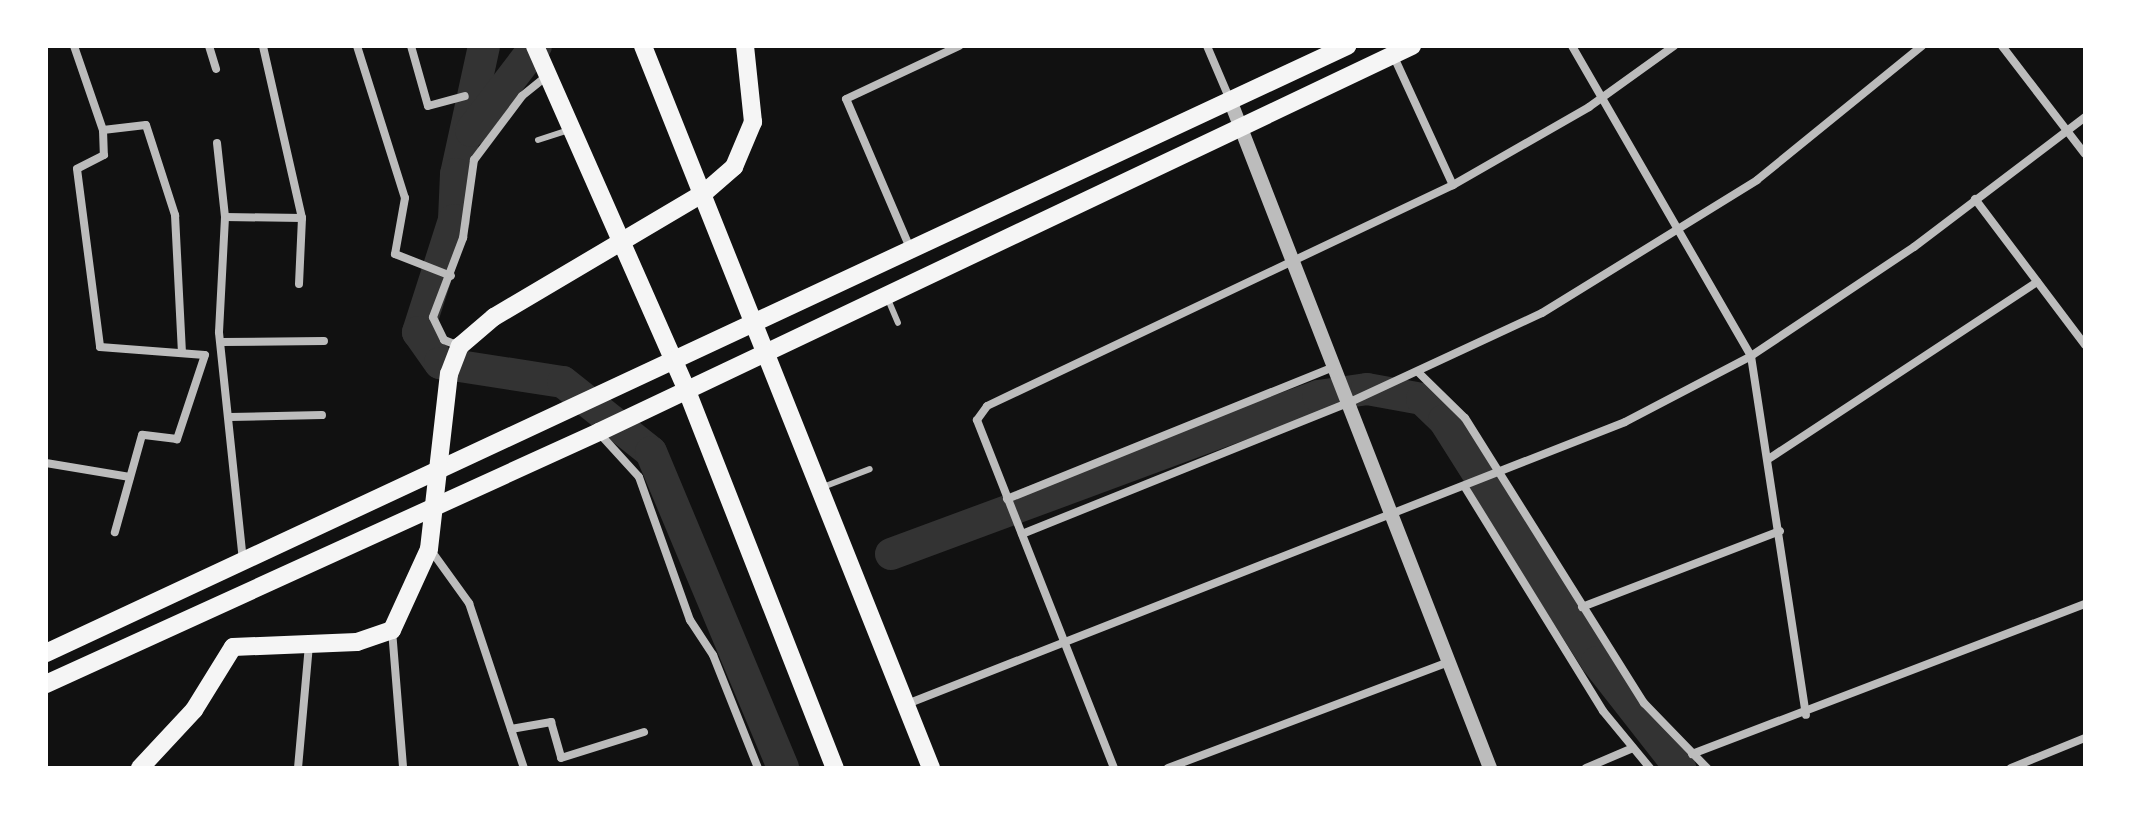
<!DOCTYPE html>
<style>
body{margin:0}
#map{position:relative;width:2131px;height:814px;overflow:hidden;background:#111;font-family:"Sofia Sans Condensed",sans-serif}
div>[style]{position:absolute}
.river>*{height:32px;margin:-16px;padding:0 16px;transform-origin:16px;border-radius:16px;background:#333}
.service>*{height:6px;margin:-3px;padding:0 3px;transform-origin:3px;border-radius:3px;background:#bcbcbc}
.minor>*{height:8px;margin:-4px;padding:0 4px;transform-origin:4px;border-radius:4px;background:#bcbcbc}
.tertiary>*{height:14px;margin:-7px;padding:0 7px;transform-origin:7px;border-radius:7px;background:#bcbcbc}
.primary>*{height:18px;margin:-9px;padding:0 9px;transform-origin:9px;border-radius:9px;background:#f5f5f5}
span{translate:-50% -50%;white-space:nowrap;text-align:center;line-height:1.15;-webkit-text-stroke:7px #fff;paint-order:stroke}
.frame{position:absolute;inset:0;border:48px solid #fff;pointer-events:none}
</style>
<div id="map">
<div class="river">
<i style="left:484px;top:46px;width:131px;rotate:102.3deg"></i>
<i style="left:456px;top:174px;width:46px;rotate:92.5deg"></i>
<i style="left:454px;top:220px;width:118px;rotate:107.8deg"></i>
<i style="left:418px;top:332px;width:38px;rotate:55deg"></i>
<i style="left:440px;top:363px;width:124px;rotate:8.8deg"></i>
<i style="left:563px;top:382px;width:112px;rotate:38.5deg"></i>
<i style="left:651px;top:452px;width:342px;rotate:67.3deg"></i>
<i style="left:471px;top:131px;width:107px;rotate:-52.6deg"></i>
<i style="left:891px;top:554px;width:455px;rotate:-20.3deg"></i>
<i style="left:1318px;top:396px;width:49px;rotate:-8.1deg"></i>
<i style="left:1367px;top:389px;width:56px;rotate:10.3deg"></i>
<i style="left:1422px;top:399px;width:30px;rotate:44deg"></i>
<i style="left:1444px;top:420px;width:286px;rotate:57.7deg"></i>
<i style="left:1597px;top:662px;width:135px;rotate:51.9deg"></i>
</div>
<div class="service">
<i style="left:538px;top:140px;width:32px;rotate:-18deg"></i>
<i style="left:887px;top:297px;width:28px;rotate:67deg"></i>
<i style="left:823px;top:487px;width:50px;rotate:-21deg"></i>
</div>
<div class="minor">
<i style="left:74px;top:46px;width:89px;rotate:71deg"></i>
<i style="left:103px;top:130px;width:25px;rotate:88deg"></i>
<i style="left:104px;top:155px;width:30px;rotate:153deg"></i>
<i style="left:77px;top:169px;width:179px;rotate:82.6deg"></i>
<i style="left:100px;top:347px;width:105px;rotate:4.4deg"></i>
<i style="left:205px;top:355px;width:89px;rotate:108.4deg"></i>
<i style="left:177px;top:439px;width:35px;rotate:-173deg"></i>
<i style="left:142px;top:435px;width:101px;rotate:105.6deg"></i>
<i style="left:209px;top:46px;width:24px;rotate:73deg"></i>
<i style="left:357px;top:46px;width:159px;rotate:72.5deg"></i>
<i style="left:405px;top:198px;width:57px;rotate:100.1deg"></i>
<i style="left:395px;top:254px;width:60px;rotate:21.4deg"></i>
<i style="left:411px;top:46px;width:62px;rotate:74.2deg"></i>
<i style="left:428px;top:106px;width:38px;rotate:-15deg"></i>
<i style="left:1207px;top:46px;width:59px;rotate:66.9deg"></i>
<i style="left:1572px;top:46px;width:358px;rotate:60deg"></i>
<i style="left:1751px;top:356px;width:363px;rotate:81.3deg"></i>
<i style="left:2002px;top:46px;width:136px;rotate:52.5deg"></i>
<i style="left:1394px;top:57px;width:141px;rotate:65.3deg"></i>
<i style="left:103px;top:130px;width:43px;rotate:-6.6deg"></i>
<i style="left:146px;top:125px;width:95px;rotate:72.1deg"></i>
<i style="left:175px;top:215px;width:137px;rotate:87.1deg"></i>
<i style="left:217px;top:143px;width:74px;rotate:83.8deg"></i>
<i style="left:1975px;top:199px;width:183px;rotate:53deg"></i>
<i style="left:910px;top:248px;width:162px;rotate:-113.2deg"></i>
<i style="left:846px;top:99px;width:125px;rotate:-25.1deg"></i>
<i style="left:299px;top:284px;width:66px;rotate:-87.4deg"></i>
<i style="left:221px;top:342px;width:103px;rotate:-0.6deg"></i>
<i style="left:459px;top:346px;width:16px;rotate:-158deg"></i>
<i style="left:444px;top:340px;width:25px;rotate:-116deg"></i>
<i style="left:433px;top:317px;width:85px;rotate:-69.2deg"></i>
<i style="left:463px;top:238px;width:79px;rotate:-82deg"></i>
<i style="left:474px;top:160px;width:80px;rotate:-53.1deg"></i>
<i style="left:522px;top:96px;width:32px;rotate:-39deg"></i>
<i style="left:1419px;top:373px;width:64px;rotate:44.4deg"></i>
<i style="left:1465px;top:418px;width:337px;rotate:57.9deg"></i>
<i style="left:1644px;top:703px;width:91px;rotate:45.9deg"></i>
<i style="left:230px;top:417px;width:92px;rotate:-1.2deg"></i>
<i style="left:599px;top:433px;width:59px;rotate:47.7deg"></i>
<i style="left:639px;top:477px;width:152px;rotate:70.4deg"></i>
<i style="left:690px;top:620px;width:42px;rotate:56.7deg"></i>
<i style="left:713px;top:655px;width:122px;rotate:68.3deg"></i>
<i style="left:1770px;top:458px;width:320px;rotate:-33.4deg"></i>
<i style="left:46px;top:463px;width:85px;rotate:9.5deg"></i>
<i style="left:1466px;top:489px;width:261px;rotate:58.3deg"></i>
<i style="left:1603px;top:711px;width:74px;rotate:50.5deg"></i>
<i style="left:1007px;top:499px;width:352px;rotate:-22deg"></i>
<i style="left:1022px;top:534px;width:351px;rotate:-21.9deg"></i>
<i style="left:1348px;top:403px;width:214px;rotate:-24.9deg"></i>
<i style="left:1542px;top:313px;width:253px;rotate:-31.7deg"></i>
<i style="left:1757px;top:180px;width:213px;rotate:-39.1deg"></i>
<i style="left:430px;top:549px;width:67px;rotate:54.2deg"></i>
<i style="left:469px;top:603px;width:174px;rotate:71.6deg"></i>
<i style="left:243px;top:561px;width:230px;rotate:-96deg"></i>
<i style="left:219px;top:332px;width:115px;rotate:-87deg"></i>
<i style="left:225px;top:217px;width:77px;rotate:0.7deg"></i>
<i style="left:302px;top:218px;width:176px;rotate:-102.8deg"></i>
<i style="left:1582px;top:607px;width:212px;rotate:-21deg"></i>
<i style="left:392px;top:630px;width:138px;rotate:85.4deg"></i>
<i style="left:907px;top:704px;width:771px;rotate:-21.44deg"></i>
<i style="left:1625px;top:422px;width:142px;rotate:-27.6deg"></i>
<i style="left:1751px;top:356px;width:196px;rotate:-33.8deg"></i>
<i style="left:1914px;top:247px;width:215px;rotate:-37.2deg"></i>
<i style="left:511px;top:729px;width:41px;rotate:-9.9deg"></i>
<i style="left:551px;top:722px;width:37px;rotate:74deg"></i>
<i style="left:561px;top:758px;width:87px;rotate:-17.4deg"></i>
<i style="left:1692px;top:754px;width:421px;rotate:-20.9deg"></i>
<i style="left:298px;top:768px;width:123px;rotate:-84.9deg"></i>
<i style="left:1114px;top:768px;width:374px;rotate:-111.5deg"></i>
<i style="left:977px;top:420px;width:17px;rotate:-54deg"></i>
<i style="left:987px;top:406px;width:516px;rotate:-25.37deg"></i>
<i style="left:1453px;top:185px;width:157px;rotate:-29.8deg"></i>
<i style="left:1589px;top:107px;width:105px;rotate:-35.7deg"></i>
<i style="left:1168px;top:768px;width:300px;rotate:-20.7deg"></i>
<i style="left:1586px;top:768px;width:51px;rotate:-23.1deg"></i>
<i style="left:2011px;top:768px;width:80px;rotate:-22.1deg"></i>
</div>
<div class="tertiary">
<i style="left:1230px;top:100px;width:717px;rotate:68.73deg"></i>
</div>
<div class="primary">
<i style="left:535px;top:46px;width:377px;rotate:66.2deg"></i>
<i style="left:687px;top:391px;width:405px;rotate:68.6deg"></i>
<i style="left:643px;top:46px;width:777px;rotate:68.25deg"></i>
<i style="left:46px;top:653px;width:1436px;rotate:-25.01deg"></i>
<i style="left:46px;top:684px;width:608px;rotate:-24.5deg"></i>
<i style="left:599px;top:432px;width:900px;rotate:-25.4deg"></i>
<i style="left:140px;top:768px;width:79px;rotate:-47deg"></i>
<i style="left:194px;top:710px;width:74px;rotate:-58.2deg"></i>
<i style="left:233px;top:647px;width:124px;rotate:-2.3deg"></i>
<i style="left:357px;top:642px;width:37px;rotate:-19deg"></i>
<i style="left:392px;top:630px;width:89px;rotate:-65.4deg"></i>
<i style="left:429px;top:549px;width:176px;rotate:-83.5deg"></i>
<i style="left:449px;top:374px;width:30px;rotate:-69deg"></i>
<i style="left:460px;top:346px;width:45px;rotate:-40.5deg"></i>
<i style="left:494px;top:317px;width:244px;rotate:-30.6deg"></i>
<i style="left:704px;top:193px;width:40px;rotate:-41deg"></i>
<i style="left:734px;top:167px;width:49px;rotate:-67.1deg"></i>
<i style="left:753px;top:122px;width:76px;rotate:-96deg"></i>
</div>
<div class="frame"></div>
</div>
